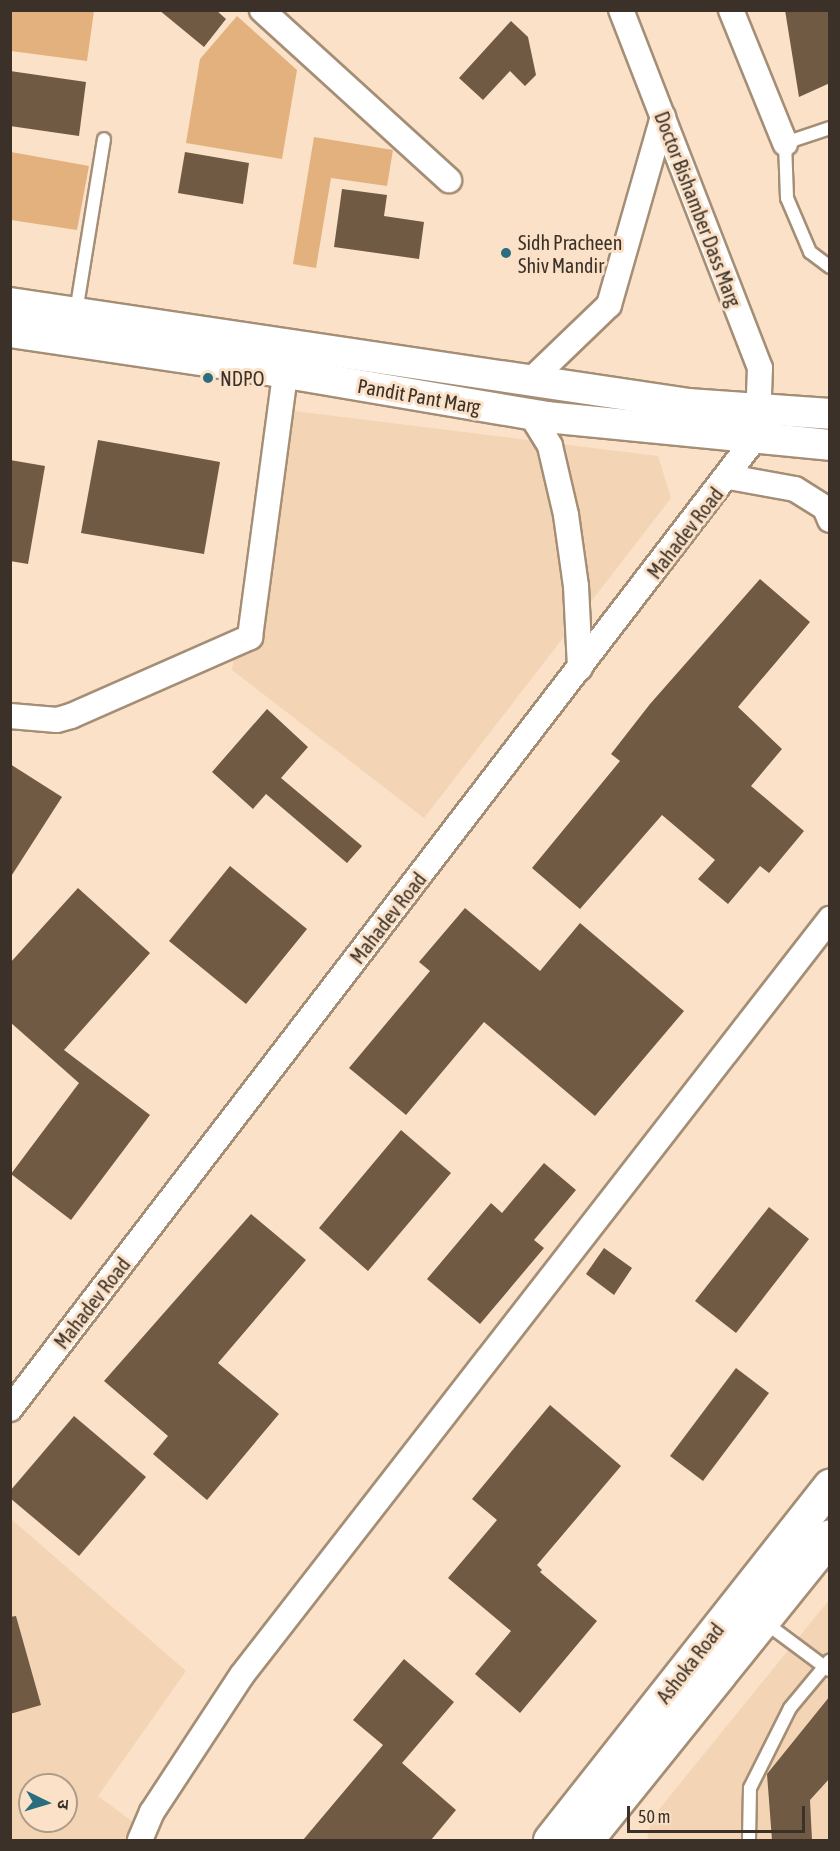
<!DOCTYPE html>
<meta charset="utf-8">
<style>
body{margin:0}
#map{position:relative;width:840px;height:1851px;overflow:hidden;background:#fae1c8;font-family:"Asap Condensed","Noto Sans Devanagari",sans-serif}
div>[style]{position:absolute}
.built>*{inset:0;background:#f3d5b6}
.green>*{inset:0;background:#e3b17d}
.building>*{inset:0;background:#705a44}
.roads{filter:drop-shadow(2px 0 #a58e76) drop-shadow(-2px 0 #a58e76) drop-shadow(0 2px #a58e76) drop-shadow(0 -2px #a58e76)}
.service>*{height:12px;margin:-6px;padding:0 6px;transform-origin:6px;border-radius:6px;background:#fff}
.minor>*{height:24px;margin:-12px;padding:0 12px;transform-origin:12px;border-radius:12px;background:#fff}
.tertiary>*{height:30px;margin:-15px;padding:0 15px;transform-origin:15px;border-radius:15px;background:#fff}
.secondary>*{height:33px;margin:-16.5px;padding:0 16.5px;transform-origin:16.5px;border-radius:16.5px;background:#fff}
.dots>*{width:16px;height:16px;translate:-50% -50%;box-sizing:border-box;border:3px solid #fae1c8;border-radius:50%}
span{translate:-50% -50%;white-space:nowrap;text-align:center;line-height:1.15;-webkit-text-stroke:6px #fae1c8;paint-order:stroke}
.street-label{font-size:20px;color:#3b3128}
.poi-label{font-size:20px;color:#3b3128}
.left{translate:0 -50%;text-align:left}
.frame{position:absolute;inset:0;border:12px solid #3b3128;pointer-events:none}
.north{position:absolute;left:18px;top:1773px;width:60px;height:60px;box-sizing:border-box;background:#fae1c8;border:2px solid #ae9b88;border-radius:50%;rotate:95deg;font-size:16px;font-weight:700;line-height:24px;text-align:center;color:#3b3128}
.north::after{content:'';display:block;margin:auto;width:21px;height:27px;background:#2a6d7e;clip-path:polygon(50% 0,100% 100%,50% 72%,0 100%)}
.scale{position:absolute;left:627px;top:1806px;width:178px;height:27px;box-sizing:border-box;border:3px solid #3b3128;border-top:0;padding-left:8px;font-size:18px;line-height:21px;white-space:nowrap;color:#3b3128;-webkit-text-stroke:4px #fae1c8;paint-order:stroke}
</style>
<div id="map">
<div class="built">
<i style="clip-path:polygon(270px 408px,658px 456px,671px 498px,424px 818px,232px 670px)"></i>
<i style="clip-path:polygon(evenodd,10px 1518px,186px 1671px,98px 1796px,157px 1840px,11px 1840px,10px 1518px,30px 1785px,66px 1785px,66px 1821px,30px 1821px,30px 1785px)"></i>
<i style="clip-path:polygon(829px 1600px,829px 1840px,647px 1840px,652px 1818px)"></i>
</div>
<div class="green">
<i style="clip-path:polygon(11px 10px,94px 11px,87px 61px,11px 51px)"></i>
<i style="clip-path:polygon(237px 16px,297px 70px,282px 159px,186px 143px,200px 59px)"></i>
<i style="clip-path:polygon(314px 137px,393px 150px,387px 186px,331px 178px,316px 268px,293px 264px)"></i>
<i style="clip-path:polygon(11px 152px,89px 166px,77px 230px,11px 220px)"></i>
</div>
<div class="building">
<i style="clip-path:polygon(159px 10px,216px 10px,226px 19px,204px 47px)"></i>
<i style="clip-path:polygon(785px 10px,830px 10px,830px 83px,799px 97px)"></i>
<i style="clip-path:polygon(511px 21px,528px 37px,536px 75px,525px 86px,510px 71px,483px 100px,459px 78px)"></i>
<i style="clip-path:polygon(10px 71px,86px 82px,79px 136px,10px 126px)"></i>
<i style="clip-path:polygon(185px 152px,249px 163px,243px 204px,178px 193px)"></i>
<i style="clip-path:polygon(342px 189px,387px 195px,384px 216px,424px 222px,419px 259px,334px 247px)"></i>
<i style="clip-path:polygon(98px 440px,220px 462px,204px 554px,81px 533px)"></i>
<i style="clip-path:polygon(10px 460px,45px 466px,28px 564px,10px 561px)"></i>
<i style="clip-path:polygon(760px 579px,810px 622px,738px 707px,782px 749px,751px 786px,804px 831px,769px 873px,760px 866px,728px 904px,698px 879px,715px 860px,662px 815px,580px 909px,532px 868px,620px 761px,611px 754px,650px 704px)"></i>
<i style="clip-path:polygon(267px 709px,308px 747px,281px 778px,362px 846px,347px 863px,266px 794px,253px 809px,212px 772px)"></i>
<i style="clip-path:polygon(10px 764px,62px 797px,10px 878px)"></i>
<i style="clip-path:polygon(230px 866px,307px 929px,246px 1004px,169px 941px)"></i>
<i style="clip-path:polygon(78px 888px,150px 953px,64px 1050px,150px 1115px,71px 1220px,11px 1174px,79px 1083px,10px 1022px,10px 963px)"></i>
<i style="clip-path:polygon(465px 908px,540px 971px,580px 923px,684px 1011px,595px 1116px,484px 1022px,406px 1115px,349px 1068px,430px 971px,419px 962px)"></i>
<i style="clip-path:polygon(401px 1130px,451px 1173px,368px 1271px,319px 1228px)"></i>
<i style="clip-path:polygon(544px 1163px,576px 1190px,534px 1240px,544px 1248px,480px 1324px,427px 1279px,491px 1203px,502px 1213px)"></i>
<i style="clip-path:polygon(769px 1207px,809px 1239px,736px 1333px,695px 1301px)"></i>
<i style="clip-path:polygon(251px 1214px,306px 1260px,218px 1363px,279px 1414px,207px 1500px,153px 1454px,168px 1436px,104px 1381px)"></i>
<i style="clip-path:polygon(604px 1248px,632px 1268px,614px 1295px,586px 1274px)"></i>
<i style="clip-path:polygon(736px 1368px,769px 1393px,703px 1481px,670px 1456px)"></i>
<i style="clip-path:polygon(550px 1405px,621px 1466px,537px 1565px,542px 1570px,540px 1572px,597px 1621px,520px 1713px,475px 1674px,511px 1631px,448px 1578px,497px 1520px,472px 1499px)"></i>
<i style="clip-path:polygon(74px 1416px,146px 1477px,79px 1556px,10px 1498px,10px 1491px)"></i>
<i style="clip-path:polygon(16px 1616px,41px 1705px,10px 1714px,10px 1617px)"></i>
<i style="clip-path:polygon(404px 1659px,454px 1702px,402px 1763px,456px 1810px,431px 1840px,303px 1840px,383px 1745px,353px 1720px)"></i>
<i style="clip-path:polygon(830px 1696px,830px 1778px,810px 1800px,812px 1840px,772px 1840px,767px 1774px)"></i>
</div>
<div class="roads">
<div class="service">
<i style="left:830px;top:128px;width:47px;rotate:161.6deg"></i>
<i style="left:785px;top:143px;width:55px;rotate:87.9deg"></i>
<i style="left:787px;top:198px;width:59px;rotate:66.9deg"></i>
<i style="left:810px;top:252px;width:25px;rotate:37deg"></i>
<i style="left:76px;top:312px;width:175px;rotate:-80.8deg"></i>
<i style="left:763px;top:1621px;width:82px;rotate:36.6deg"></i>
<i style="left:749px;top:1840px;width:52px;rotate:-88.9deg"></i>
<i style="left:750px;top:1788px;width:89px;rotate:-63.4deg"></i>
<i style="left:790px;top:1708px;width:62px;rotate:-50.2deg"></i>
</div>
<div class="minor">
<i style="left:262px;top:10px;width:253px;rotate:42.3deg"></i>
<i style="left:731px;top:10px;width:144px;rotate:67.9deg"></i>
<i style="left:531px;top:380px;width:108px;rotate:-43.9deg"></i>
<i style="left:609px;top:305px;width:196px;rotate:-74deg"></i>
<i style="left:531px;top:415px;width:36px;rotate:58deg"></i>
<i style="left:550px;top:446px;width:71px;rotate:76.9deg"></i>
<i style="left:566px;top:515px;width:72px;rotate:82deg"></i>
<i style="left:576px;top:586px;width:82px;rotate:87.2deg"></i>
<i style="left:729px;top:477px;width:67px;rotate:10.3deg"></i>
<i style="left:795px;top:489px;width:36px;rotate:32deg"></i>
<i style="left:825px;top:508px;width:13px;rotate:67deg"></i>
<i style="left:10px;top:716px;width:47px;rotate:4.9deg"></i>
<i style="left:57px;top:720px;width:15px;rotate:-16deg"></i>
<i style="left:71px;top:716px;width:196px;rotate:-23.8deg"></i>
<i style="left:250px;top:637px;width:266px;rotate:-82.4deg"></i>
<i style="left:10px;top:1409px;width:1214px;rotate:-52.5deg"></i>
<i style="left:749px;top:446px;width:26px;rotate:-69deg"></i>
<i style="left:758px;top:422px;width:54px;rotate:-87.9deg"></i>
<i style="left:760px;top:368px;width:384px;rotate:-111.2deg"></i>
<i style="left:140px;top:1840px;width:30px;rotate:-67deg"></i>
<i style="left:152px;top:1812px;width:164px;rotate:-56.7deg"></i>
<i style="left:242px;top:1675px;width:958px;rotate:-52.13deg"></i>
</div>
<div class="tertiary">
<i style="left:10px;top:303px;width:685px;rotate:8.47deg"></i>
<i style="left:688px;top:404px;width:142px;rotate:4deg"></i>
<i style="left:10px;top:332px;width:274px;rotate:8.4deg"></i>
<i style="left:281px;top:372px;width:269px;rotate:9.6deg"></i>
<i style="left:546px;top:417px;width:285px;rotate:5.6deg"></i>
</div>
<div class="secondary">
<i style="left:550px;top:1840px;width:452px;rotate:-51.7deg"></i>
<i style="left:586px;top:1840px;width:390px;rotate:-51.2deg"></i>
</div>
</div>
<div class="dots">
<i style="left:506px;top:253px;background:#2a6d7e"></i>
<i style="left:208px;top:378px;background:#2a6d7e"></i>
</div>
<div class="street-label">
<span style="left:698px;top:209px;rotate:69deg">Doctor Bishamber Dass Marg</span>
<span style="left:419px;top:396px;rotate:10deg">Pandit Pant Marg</span>
<span style="left:685px;top:533px;rotate:-52deg">Mahadev Road</span>
<span style="left:388px;top:918px;rotate:-52deg">Mahadev Road</span>
<span style="left:92px;top:1303px;rotate:-52deg">Mahadev Road</span>
<span style="left:690px;top:1663px;rotate:-52deg">Ashoka Road</span>
</div>
<div class="poi-label">
<span class="left" style="left:518px;top:254px">Sidh Pracheen<br>Shiv Mandir</span>
<span class="left" style="left:220px;top:378px">NDPO</span>
</div>
<div class="frame"></div>
<div class="north">उ</div>
<div class="scale">50 m</div>
</div>
